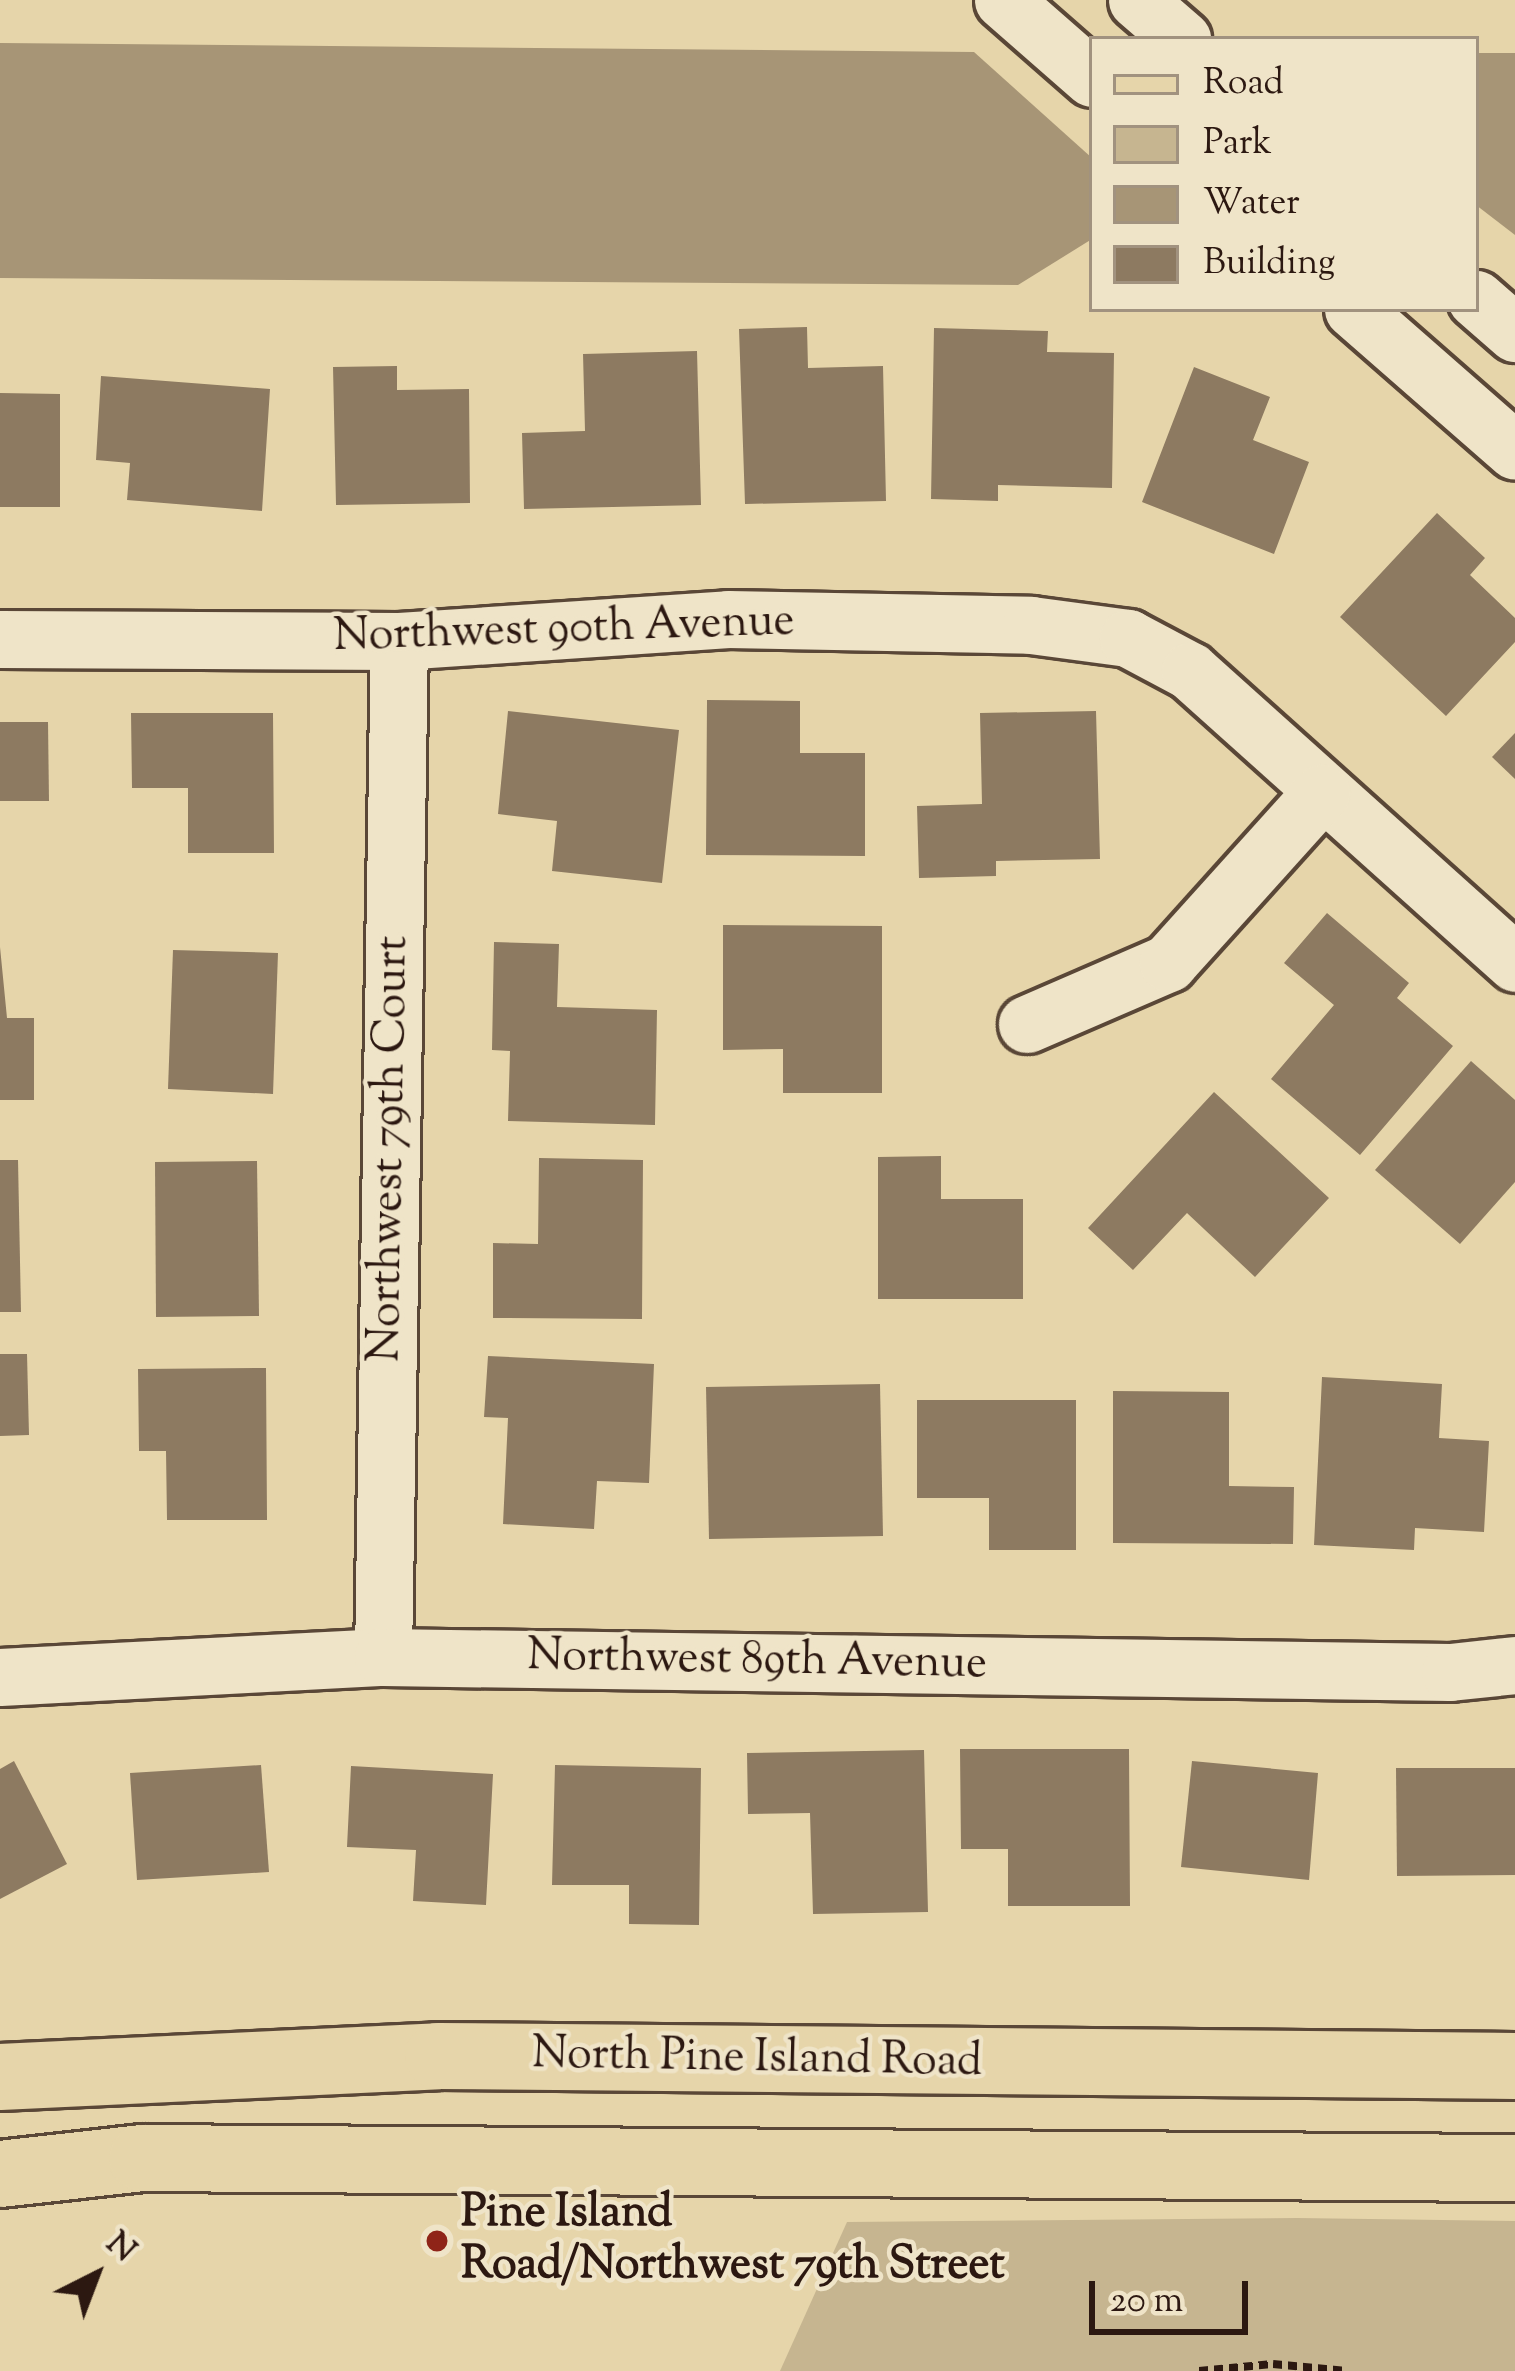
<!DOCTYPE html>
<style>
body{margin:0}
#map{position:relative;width:1515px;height:2371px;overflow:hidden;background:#e6d5aa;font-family:"Sorts Mill Goudy",serif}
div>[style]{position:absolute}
.green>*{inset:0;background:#c6b590}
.water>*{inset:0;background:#a79576}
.building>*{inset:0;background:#8d7a61}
.path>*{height:8px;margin-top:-4px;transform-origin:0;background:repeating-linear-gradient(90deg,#2c1811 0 9px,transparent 0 15px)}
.roads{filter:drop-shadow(3px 0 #5a4737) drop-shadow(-3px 0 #5a4737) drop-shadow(0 3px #5a4737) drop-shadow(0 -3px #5a4737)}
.minor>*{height:57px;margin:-28.5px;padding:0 28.5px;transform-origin:28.5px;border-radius:28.5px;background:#efe4c8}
.major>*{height:66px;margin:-33px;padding:0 33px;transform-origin:33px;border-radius:33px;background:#e6d5aa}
.dots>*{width:33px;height:33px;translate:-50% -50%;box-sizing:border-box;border:6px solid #efe4c8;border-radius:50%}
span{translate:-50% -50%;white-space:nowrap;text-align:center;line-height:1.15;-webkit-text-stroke:9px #efe4c8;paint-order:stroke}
.street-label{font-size:45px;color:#2c1811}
.poi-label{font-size:45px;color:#2c1811;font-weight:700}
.left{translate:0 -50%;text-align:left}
.legend{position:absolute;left:1089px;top:36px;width:390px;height:276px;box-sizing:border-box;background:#efe4c8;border:3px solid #a1927f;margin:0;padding:15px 21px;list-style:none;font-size:36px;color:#2c1811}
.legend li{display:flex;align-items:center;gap:24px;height:60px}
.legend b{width:60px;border:3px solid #a1927f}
.north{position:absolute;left:36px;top:2215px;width:120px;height:120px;-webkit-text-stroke:9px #efe4c8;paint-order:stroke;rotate:42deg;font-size:33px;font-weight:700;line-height:48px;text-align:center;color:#2c1811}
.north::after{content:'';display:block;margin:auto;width:42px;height:54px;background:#2c1811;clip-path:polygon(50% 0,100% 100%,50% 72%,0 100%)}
.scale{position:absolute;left:1089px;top:2281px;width:159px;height:54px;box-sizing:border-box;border:6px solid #2c1811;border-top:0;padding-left:15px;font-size:36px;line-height:42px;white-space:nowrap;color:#2c1811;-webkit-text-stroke:9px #efe4c8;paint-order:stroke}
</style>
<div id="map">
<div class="green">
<i style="clip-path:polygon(1297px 2218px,1515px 2221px,1515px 2371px,780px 2371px,847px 2222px)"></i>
</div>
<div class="water">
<i style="clip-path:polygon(0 43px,974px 52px,1092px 158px,1092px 239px,1018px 285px,0 278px)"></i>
<i style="clip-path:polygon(1476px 53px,1515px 53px,1515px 235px,1476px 205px)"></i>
</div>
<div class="building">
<i style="clip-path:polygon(807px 327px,808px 368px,883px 366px,886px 501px,745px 504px,739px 329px)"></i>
<i style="clip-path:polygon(934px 328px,1048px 331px,1047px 352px,1114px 353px,1112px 488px,998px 485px,998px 501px,931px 499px)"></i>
<i style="clip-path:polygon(697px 351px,701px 505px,524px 509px,522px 433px,585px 431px,583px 354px)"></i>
<i style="clip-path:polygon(397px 366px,397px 390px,469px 389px,470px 503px,336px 505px,333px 367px)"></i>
<i style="clip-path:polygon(1194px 367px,1270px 397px,1253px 440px,1309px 462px,1274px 554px,1142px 502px)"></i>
<i style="clip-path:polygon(101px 376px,270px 389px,262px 511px,127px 500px,130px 463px,96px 460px)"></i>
<i style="clip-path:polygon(0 393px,60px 394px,60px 507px,0 507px)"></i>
<i style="clip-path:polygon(1437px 513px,1485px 558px,1470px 575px,1515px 618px,1515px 642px,1446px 716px,1340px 617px)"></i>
<i style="clip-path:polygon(707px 700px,800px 701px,800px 753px,865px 753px,865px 856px,706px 855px)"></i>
<i style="clip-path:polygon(508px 711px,679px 730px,662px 883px,552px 871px,557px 821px,498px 814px)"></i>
<i style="clip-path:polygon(1096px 711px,1100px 859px,996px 861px,996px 876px,919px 878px,917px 806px,982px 804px,980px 713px)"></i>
<i style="clip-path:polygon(131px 713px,273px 713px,274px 853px,188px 853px,188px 788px,132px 788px)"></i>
<i style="clip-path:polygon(0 722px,48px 722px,49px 801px,0 801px)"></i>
<i style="clip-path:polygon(1515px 733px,1515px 779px,1492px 757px)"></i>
<i style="clip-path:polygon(1327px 913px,1409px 983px,1397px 998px,1453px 1046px,1360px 1155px,1271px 1079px,1334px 1005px,1284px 963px)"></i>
<i style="clip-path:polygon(723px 925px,882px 926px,882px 1093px,783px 1093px,783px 1049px,723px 1050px)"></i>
<i style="clip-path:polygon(494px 942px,559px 944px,557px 1007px,657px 1010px,655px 1125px,508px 1121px,510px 1051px,492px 1050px)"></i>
<i style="clip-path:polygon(0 947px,7px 1018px,34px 1018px,34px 1100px,0 1100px)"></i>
<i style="clip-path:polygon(173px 950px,278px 953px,273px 1094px,168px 1089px)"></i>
<i style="clip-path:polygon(1471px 1061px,1515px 1100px,1515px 1182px,1460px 1244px,1375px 1170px)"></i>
<i style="clip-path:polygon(1214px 1092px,1329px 1198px,1255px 1277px,1187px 1213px,1133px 1270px,1088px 1228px)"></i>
<i style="clip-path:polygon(941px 1156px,941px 1199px,1023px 1199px,1023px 1299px,878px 1299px,878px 1157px)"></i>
<i style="clip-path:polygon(539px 1158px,643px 1160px,642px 1319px,493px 1318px,493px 1243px,538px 1244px)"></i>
<i style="clip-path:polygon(0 1160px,18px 1160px,21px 1312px,0 1312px)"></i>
<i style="clip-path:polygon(257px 1161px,259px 1316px,156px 1317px,155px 1162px)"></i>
<i style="clip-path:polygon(0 1354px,27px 1354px,29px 1435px,0 1436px)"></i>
<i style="clip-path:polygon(488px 1356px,654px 1364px,649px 1483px,597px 1481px,594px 1529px,503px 1524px,508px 1418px,484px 1417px)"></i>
<i style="clip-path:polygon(266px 1368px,267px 1520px,167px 1520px,166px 1451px,139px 1451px,138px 1369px)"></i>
<i style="clip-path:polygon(1322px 1377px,1442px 1384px,1439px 1438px,1489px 1441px,1484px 1532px,1415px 1528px,1414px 1550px,1314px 1545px)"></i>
<i style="clip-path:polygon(880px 1384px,883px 1536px,709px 1539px,706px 1387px)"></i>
<i style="clip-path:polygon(1113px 1391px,1229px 1392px,1229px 1486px,1294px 1487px,1293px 1544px,1113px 1543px)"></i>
<i style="clip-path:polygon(917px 1400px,1076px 1400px,1076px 1550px,989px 1550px,989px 1498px,917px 1498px)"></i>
<i style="clip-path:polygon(960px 1749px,1129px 1749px,1130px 1906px,1008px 1906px,1008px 1849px,961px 1849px)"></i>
<i style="clip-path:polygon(924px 1750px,928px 1912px,813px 1914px,810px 1813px,748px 1814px,747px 1753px)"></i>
<i style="clip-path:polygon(14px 1761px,67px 1864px,0 1899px,0 1769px)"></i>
<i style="clip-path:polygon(1192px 1761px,1318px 1773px,1309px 1880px,1181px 1867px)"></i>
<i style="clip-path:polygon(261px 1765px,269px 1872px,137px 1880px,130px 1773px)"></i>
<i style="clip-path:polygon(555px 1765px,701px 1768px,699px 1925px,629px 1924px,629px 1885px,552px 1885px)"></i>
<i style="clip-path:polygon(351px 1766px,493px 1774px,486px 1905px,413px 1901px,416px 1850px,347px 1847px)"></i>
<i style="clip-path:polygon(1396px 1768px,1515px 1768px,1515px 1875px,1397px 1876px)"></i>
</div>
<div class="path">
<i style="left:1199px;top:2371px;width:74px;rotate:-5.4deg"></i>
<i style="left:1273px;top:2364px;width:74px;rotate:5.4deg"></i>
</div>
<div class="roads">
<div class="minor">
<i style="left:1003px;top:0;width:118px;rotate:41.2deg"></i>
<i style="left:1137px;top:0;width:60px;rotate:40.9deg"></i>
<i style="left:1476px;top:299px;width:52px;rotate:41.1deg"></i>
<i style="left:1353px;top:309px;width:215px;rotate:41.2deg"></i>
<i style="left:0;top:639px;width:399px;rotate:0.3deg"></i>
<i style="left:399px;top:641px;width:330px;rotate:-3.8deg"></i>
<i style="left:728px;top:619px;width:303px;rotate:1.1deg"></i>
<i style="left:1031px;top:625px;width:98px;rotate:7.6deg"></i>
<i style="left:1128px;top:638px;width:70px;rotate:28deg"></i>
<i style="left:1190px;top:671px;width:437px;rotate:41.9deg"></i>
<i style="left:1027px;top:1024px;width:154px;rotate:-23.4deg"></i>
<i style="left:1168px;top:963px;width:229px;rotate:-48deg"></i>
<i style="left:383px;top:1657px;width:1016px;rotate:-89.1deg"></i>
<i style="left:0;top:1677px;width:384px;rotate:-3deg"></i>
<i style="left:383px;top:1657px;width:1067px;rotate:0.81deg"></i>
<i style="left:1450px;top:1672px;width:65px;rotate:-6.1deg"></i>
</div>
<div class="major">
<i style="left:0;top:2077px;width:439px;rotate:-2.7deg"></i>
<i style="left:438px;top:2056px;width:1077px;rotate:0.53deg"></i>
<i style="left:0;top:2174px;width:143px;rotate:-6.4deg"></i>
<i style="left:142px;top:2158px;width:1373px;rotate:0.42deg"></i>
</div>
</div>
<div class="dots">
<i style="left:437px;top:2241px;background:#8f2418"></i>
</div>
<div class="street-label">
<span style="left:564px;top:631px;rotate:-2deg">Northwest 90th Avenue</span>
<span style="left:391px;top:1149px;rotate:-89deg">Northwest 79th Court</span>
<span style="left:757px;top:1662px;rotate:1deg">Northwest 89th Avenue</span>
<span style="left:757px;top:2060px;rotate:1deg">North Pine Island Road</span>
</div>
<div class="poi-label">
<span class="left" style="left:461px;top:2241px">Pine Island<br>Road/Northwest 79th Street</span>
</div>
<ul class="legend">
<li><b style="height:15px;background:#e6d5aa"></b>Road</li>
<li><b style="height:33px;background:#c6b590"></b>Park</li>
<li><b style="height:33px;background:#a79576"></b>Water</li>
<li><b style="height:33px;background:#8d7a61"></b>Building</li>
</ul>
<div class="north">N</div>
<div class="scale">20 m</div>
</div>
